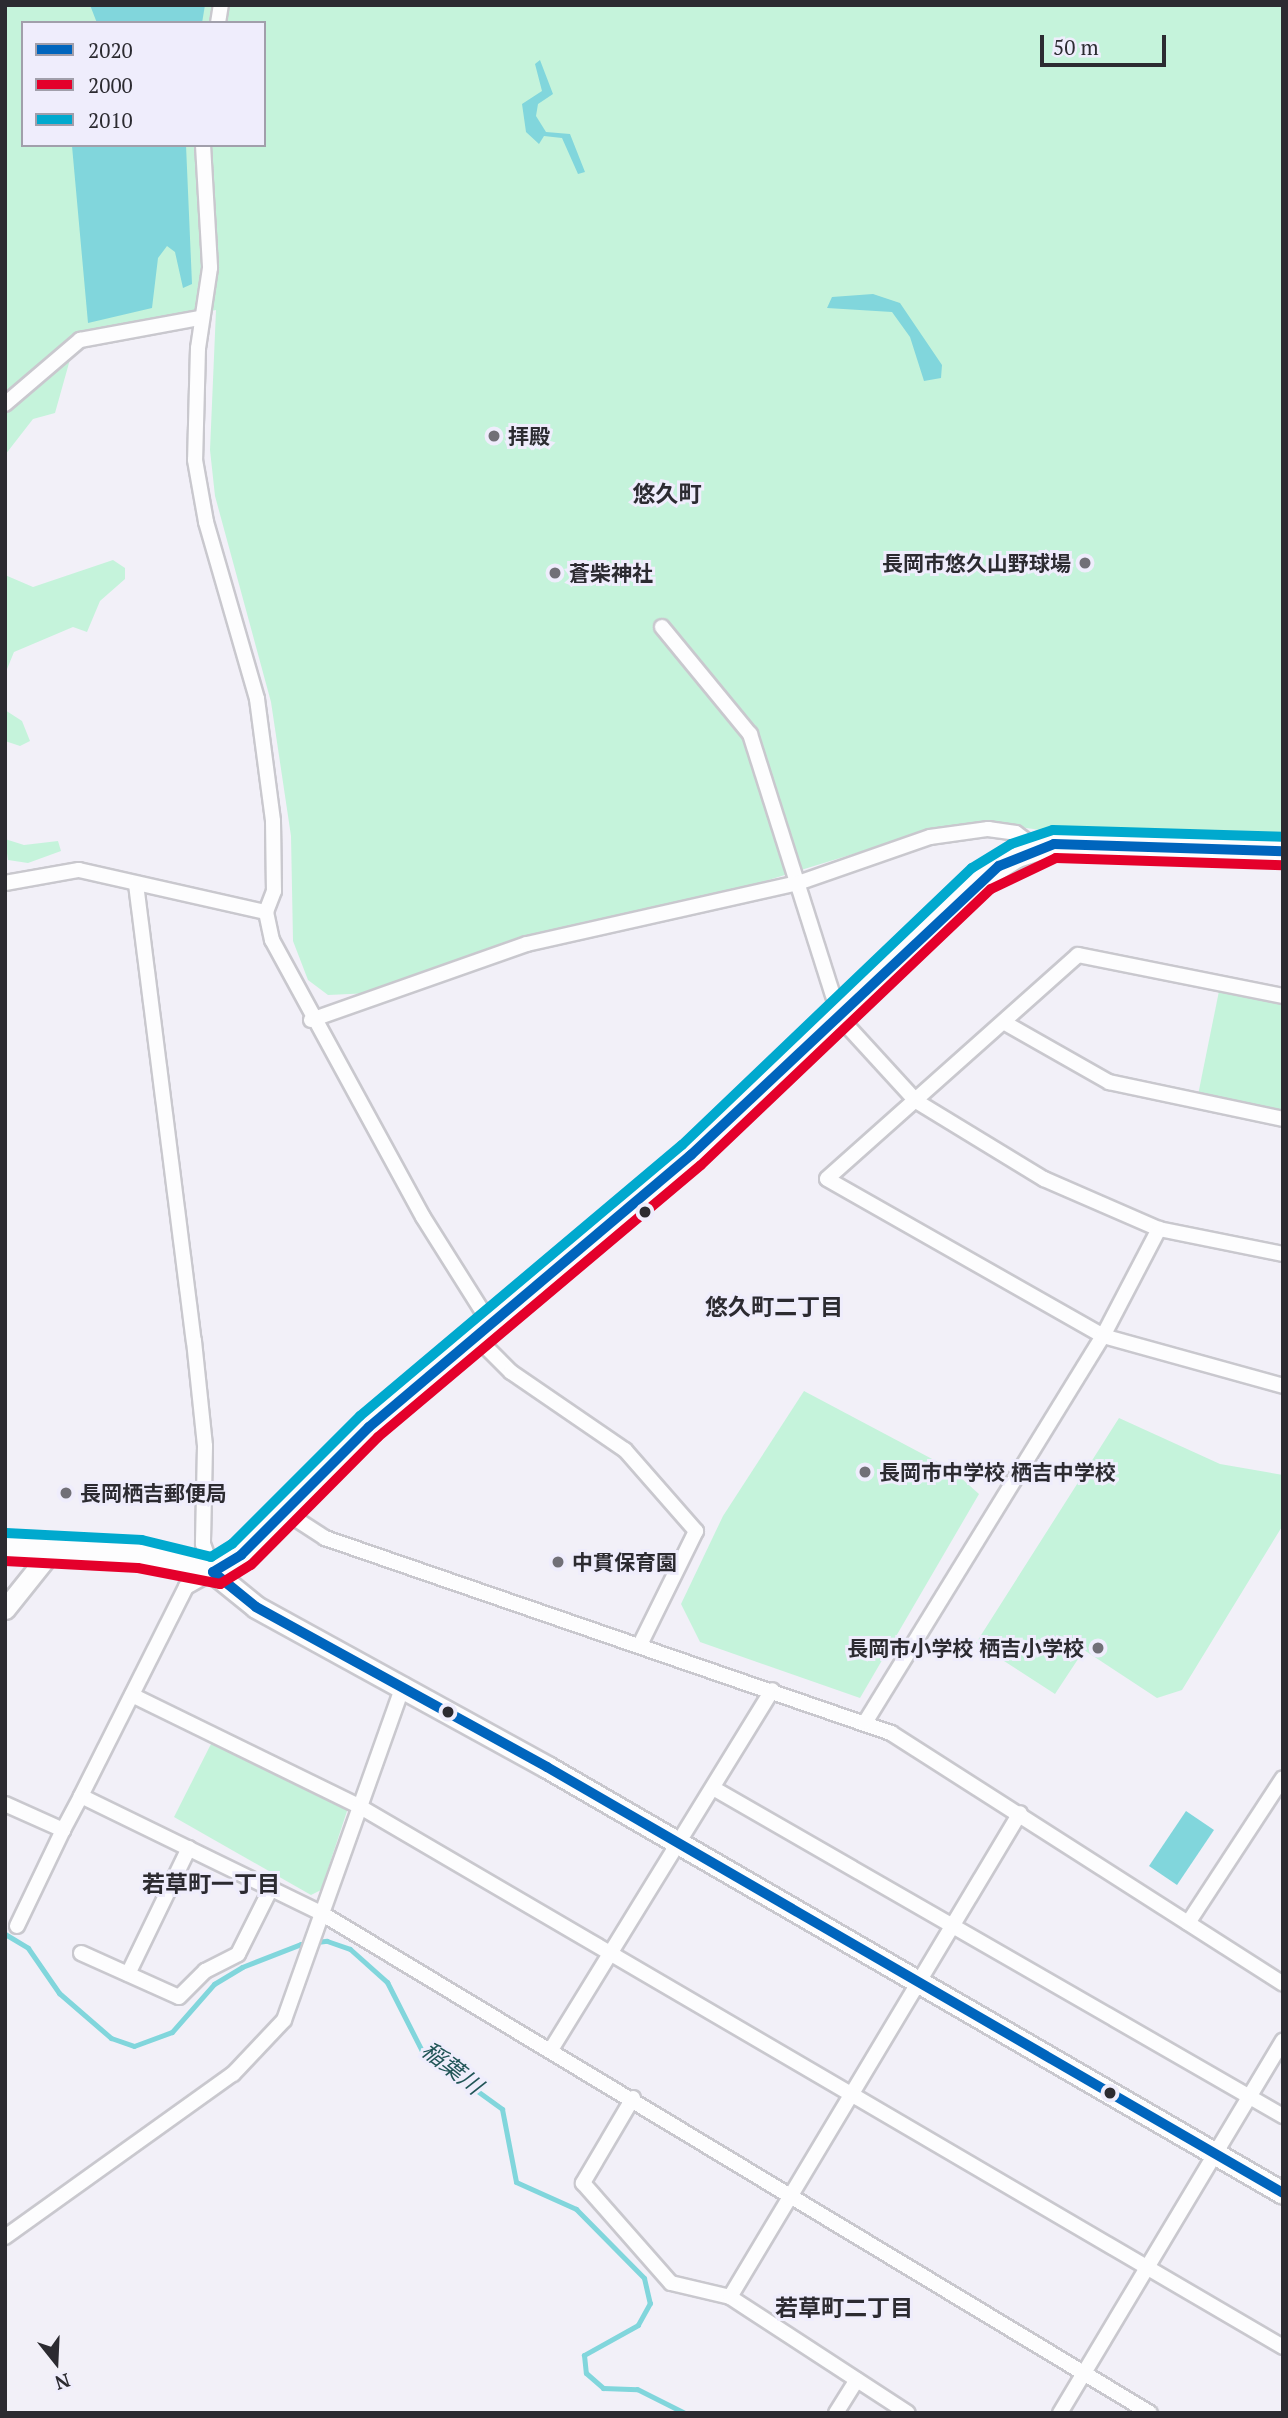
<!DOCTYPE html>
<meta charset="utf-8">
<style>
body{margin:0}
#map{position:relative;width:1288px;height:2418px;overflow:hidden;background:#f2f0f8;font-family:"PT Serif","Noto Sans JP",serif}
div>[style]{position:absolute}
.green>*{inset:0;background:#c5f3db}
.water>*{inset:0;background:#81d6dc}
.stream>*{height:5px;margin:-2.5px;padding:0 2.5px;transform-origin:2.5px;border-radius:2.5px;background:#81d6dc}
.roads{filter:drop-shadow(2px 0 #c9c8ce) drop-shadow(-2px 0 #c9c8ce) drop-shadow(0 2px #c9c8ce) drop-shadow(0 -2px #c9c8ce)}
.minor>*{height:14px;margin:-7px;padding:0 7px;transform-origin:7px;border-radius:7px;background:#fdfdfe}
.secondary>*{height:19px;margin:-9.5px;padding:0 9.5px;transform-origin:9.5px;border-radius:9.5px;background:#fdfdfe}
.primary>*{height:21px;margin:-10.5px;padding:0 10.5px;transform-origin:10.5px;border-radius:10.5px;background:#fdfdfe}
.bus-1>*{height:10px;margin:-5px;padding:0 5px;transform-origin:5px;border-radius:5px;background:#0065bd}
.bus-2>*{height:10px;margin:-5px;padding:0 5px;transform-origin:5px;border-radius:5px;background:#e4002b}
.bus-3>*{height:10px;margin:-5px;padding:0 5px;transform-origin:5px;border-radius:5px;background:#00a9ce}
.dots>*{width:19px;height:19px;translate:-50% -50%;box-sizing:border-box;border:4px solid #efedfc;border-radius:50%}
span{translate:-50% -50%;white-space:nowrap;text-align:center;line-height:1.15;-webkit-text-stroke:6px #efedfc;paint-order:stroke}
.poi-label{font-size:21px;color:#2c2b31;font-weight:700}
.left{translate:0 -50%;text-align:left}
.right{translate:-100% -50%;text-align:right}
.neighbourhood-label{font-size:23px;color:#2c2b31;font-weight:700}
.water-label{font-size:23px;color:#215557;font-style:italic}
.frame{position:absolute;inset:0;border:7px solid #2c2b31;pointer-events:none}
.legend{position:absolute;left:21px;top:21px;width:245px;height:126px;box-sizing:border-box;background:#efedfc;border:2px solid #a19fab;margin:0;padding:9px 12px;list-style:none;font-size:21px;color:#2c2b31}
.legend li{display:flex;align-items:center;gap:14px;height:35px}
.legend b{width:35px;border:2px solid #a19fab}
.north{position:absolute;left:21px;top:2327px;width:70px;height:70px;-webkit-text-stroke:5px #efedfc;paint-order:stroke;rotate:162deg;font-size:19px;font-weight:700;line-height:28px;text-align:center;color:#2c2b31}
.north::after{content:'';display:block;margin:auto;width:24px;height:32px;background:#2c2b31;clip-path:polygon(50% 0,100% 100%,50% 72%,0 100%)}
.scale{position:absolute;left:1040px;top:35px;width:126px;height:32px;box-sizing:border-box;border:4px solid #2c2b31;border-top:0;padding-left:9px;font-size:21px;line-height:24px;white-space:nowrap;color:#2c2b31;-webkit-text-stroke:5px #efedfc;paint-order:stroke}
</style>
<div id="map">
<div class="green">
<i style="clip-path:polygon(evenodd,5px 5px,1283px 5px,1283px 839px,1047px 831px,986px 822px,941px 827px,726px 893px,583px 922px,372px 993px,328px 995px,308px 980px,293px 941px,291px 836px,271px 702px,215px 496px,210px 450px,216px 310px,76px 338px,55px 413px,33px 419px,5px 455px,5px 5px,23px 23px,264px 23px,264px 145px,23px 145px,23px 23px)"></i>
<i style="clip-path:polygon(113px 560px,125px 568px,125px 579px,100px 601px,87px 632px,73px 627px,14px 652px,5px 674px,5px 575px,33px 587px)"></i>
<i style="clip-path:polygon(5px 710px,22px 721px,30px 741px,20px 746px,5px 741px)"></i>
<i style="clip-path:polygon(5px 839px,24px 845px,58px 841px,61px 851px,28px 863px,8px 860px)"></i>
<i style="clip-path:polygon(1219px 991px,1283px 1004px,1283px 1112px,1198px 1095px)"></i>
<i style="clip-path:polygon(804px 1391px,951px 1469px,979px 1494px,860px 1698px,700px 1642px,681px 1604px,723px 1516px)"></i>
<i style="clip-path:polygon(1119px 1418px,1220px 1464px,1283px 1475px,1283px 1525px,1182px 1690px,1157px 1698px,1084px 1650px,1055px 1694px,976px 1643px)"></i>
<i style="clip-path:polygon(212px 1742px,348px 1808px,321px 1890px,311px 1895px,174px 1817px)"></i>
</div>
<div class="water">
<i style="clip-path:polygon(90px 5px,205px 5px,202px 23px,97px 23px)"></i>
<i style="clip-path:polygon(540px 60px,553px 94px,538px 104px,536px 116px,546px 132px,570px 134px,585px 172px,578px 174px,562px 138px,544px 136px,539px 144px,526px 132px,522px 104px,542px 91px,535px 64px)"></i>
<i style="clip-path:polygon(186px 145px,192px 284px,183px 288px,175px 252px,167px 246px,158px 258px,152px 308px,88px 323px,72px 146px)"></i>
<i style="clip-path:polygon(873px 294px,900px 303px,942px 365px,941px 378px,924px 381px,910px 337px,892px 312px,827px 308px,832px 297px)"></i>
<i style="clip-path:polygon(1186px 1811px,1214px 1830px,1177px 1885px,1149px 1866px)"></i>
</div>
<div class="stream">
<i style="left:5px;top:1934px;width:27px;rotate:31deg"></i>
<i style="left:28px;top:1948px;width:55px;rotate:55.4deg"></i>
<i style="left:59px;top:1993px;width:69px;rotate:40.9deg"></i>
<i style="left:111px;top:2038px;width:24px;rotate:19deg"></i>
<i style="left:134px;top:2046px;width:40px;rotate:-20.2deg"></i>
<i style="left:172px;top:2032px;width:64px;rotate:-48.8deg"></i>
<i style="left:214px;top:1984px;width:33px;rotate:-31deg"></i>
<i style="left:242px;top:1967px;width:63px;rotate:-21.3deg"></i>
<i style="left:301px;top:1944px;width:26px;rotate:-7deg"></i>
<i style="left:327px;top:1941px;width:24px;rotate:19deg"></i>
<i style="left:350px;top:1949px;width:50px;rotate:41.7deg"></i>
<i style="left:387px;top:1982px;width:77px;rotate:63.1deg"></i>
<i style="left:422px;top:2051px;width:99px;rotate:35.9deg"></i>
<i style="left:502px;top:2109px;width:74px;rotate:79.1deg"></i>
<i style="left:516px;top:2182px;width:66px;rotate:24.2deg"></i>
<i style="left:576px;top:2209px;width:97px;rotate:45.4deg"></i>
<i style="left:644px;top:2278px;width:26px;rotate:77deg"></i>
<i style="left:650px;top:2303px;width:25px;rotate:119deg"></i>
<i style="left:638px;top:2325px;width:62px;rotate:150.9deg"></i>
<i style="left:584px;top:2355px;width:18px;rotate:84deg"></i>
<i style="left:586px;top:2373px;width:23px;rotate:41deg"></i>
<i style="left:603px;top:2388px;width:34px;rotate:2deg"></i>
<i style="left:637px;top:2389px;width:54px;rotate:26.6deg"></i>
</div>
<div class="roads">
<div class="minor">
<i style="left:218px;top:23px;width:18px;rotate:-81deg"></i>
<i style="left:203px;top:145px;width:123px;rotate:86.7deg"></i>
<i style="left:210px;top:268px;width:81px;rotate:98.5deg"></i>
<i style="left:198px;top:348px;width:112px;rotate:91.5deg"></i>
<i style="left:195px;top:460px;width:63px;rotate:79.9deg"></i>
<i style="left:206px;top:522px;width:184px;rotate:73.9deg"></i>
<i style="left:257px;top:699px;width:123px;rotate:82.5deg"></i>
<i style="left:273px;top:821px;width:70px;rotate:89.2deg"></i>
<i style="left:274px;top:891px;width:22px;rotate:111deg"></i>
<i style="left:266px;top:912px;width:29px;rotate:78deg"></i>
<i style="left:272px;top:940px;width:315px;rotate:61.4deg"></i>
<i style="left:423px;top:1217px;width:128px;rotate:57.8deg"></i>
<i style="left:5px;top:404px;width:99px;rotate:-40.5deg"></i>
<i style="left:80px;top:340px;width:122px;rotate:-10.4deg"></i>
<i style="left:662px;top:627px;width:139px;rotate:50.6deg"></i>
<i style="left:750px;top:734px;width:298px;rotate:72.4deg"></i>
<i style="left:840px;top:1018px;width:113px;rotate:47.5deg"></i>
<i style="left:916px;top:1101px;width:150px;rotate:31.4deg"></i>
<i style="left:1044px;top:1179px;width:125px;rotate:23.5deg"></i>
<i style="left:1159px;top:1229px;width:126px;rotate:11.4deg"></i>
<i style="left:5px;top:883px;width:75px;rotate:-10deg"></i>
<i style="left:79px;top:870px;width:192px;rotate:12.7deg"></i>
<i style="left:136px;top:884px;width:461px;rotate:82.8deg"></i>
<i style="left:194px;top:1341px;width:106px;rotate:84deg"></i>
<i style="left:205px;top:1446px;width:98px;rotate:91.2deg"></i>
<i style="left:203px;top:1544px;width:30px;rotate:70deg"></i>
<i style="left:213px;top:1572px;width:31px;rotate:151deg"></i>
<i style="left:186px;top:1587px;width:234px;rotate:116.7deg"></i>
<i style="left:81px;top:1796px;width:267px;rotate:26deg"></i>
<i style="left:321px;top:1913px;width:968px;rotate:31.1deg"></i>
<i style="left:1283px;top:996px;width:209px;rotate:-168.7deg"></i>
<i style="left:1078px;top:955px;width:336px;rotate:138.3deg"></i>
<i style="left:827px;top:1179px;width:318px;rotate:29.6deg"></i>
<i style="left:1103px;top:1336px;width:187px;rotate:15.5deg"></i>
<i style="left:311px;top:1020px;width:229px;rotate:-19.4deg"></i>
<i style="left:527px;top:944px;width:278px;rotate:-12.7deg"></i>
<i style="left:798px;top:883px;width:140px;rotate:-19.2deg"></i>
<i style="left:930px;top:837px;width:59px;rotate:-7.9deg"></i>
<i style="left:988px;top:829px;width:28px;rotate:8deg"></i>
<i style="left:1016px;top:833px;width:25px;rotate:37deg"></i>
<i style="left:1005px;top:1023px;width:120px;rotate:29.6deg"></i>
<i style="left:1109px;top:1082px;width:178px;rotate:12deg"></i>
<i style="left:477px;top:1338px;width:48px;rotate:45deg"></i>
<i style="left:511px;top:1372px;width:138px;rotate:34.4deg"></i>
<i style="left:625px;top:1450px;width:108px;rotate:48.8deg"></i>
<i style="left:696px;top:1531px;width:127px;rotate:116.2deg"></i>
<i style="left:285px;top:1512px;width:48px;rotate:33deg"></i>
<i style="left:325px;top:1538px;width:599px;rotate:19.01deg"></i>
<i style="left:891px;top:1733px;width:465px;rotate:32.6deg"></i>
<i style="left:132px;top:1695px;width:250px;rotate:26.1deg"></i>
<i style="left:357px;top:1805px;width:1073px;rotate:30.34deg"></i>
<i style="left:866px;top:1721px;width:452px;rotate:-58.4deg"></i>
<i style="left:1103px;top:1336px;width:121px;rotate:-62.4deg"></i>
<i style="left:713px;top:1788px;width:658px;rotate:29.92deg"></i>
<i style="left:5px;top:1804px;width:64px;rotate:24.1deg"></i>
<i style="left:63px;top:1830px;width:38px;rotate:-62deg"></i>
<i style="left:1188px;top:1923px;width:173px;rotate:-56.8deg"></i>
<i style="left:17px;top:1926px;width:106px;rotate:-64.4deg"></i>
<i style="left:81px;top:1953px;width:107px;rotate:24.2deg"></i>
<i style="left:179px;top:1997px;width:37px;rotate:-45deg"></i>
<i style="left:205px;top:1971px;width:37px;rotate:-27deg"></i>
<i style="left:238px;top:1954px;width:74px;rotate:-63.4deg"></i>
<i style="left:128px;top:1974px;width:140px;rotate:-64.2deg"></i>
<i style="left:552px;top:2048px;width:420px;rotate:-58.4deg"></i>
<i style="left:633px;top:2098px;width:99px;rotate:120.5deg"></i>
<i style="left:583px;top:2183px;width:133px;rotate:48.7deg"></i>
<i style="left:671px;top:2283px;width:61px;rotate:13.3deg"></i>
<i style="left:730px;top:2297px;width:212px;rotate:33.1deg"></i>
<i style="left:5px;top:2237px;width:280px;rotate:-35.6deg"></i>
<i style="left:233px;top:2074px;width:74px;rotate:-46.6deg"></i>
<i style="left:284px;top:2020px;width:356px;rotate:-70.4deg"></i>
<i style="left:730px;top:2297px;width:564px;rotate:-59.07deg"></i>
<i style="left:836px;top:2413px;width:39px;rotate:-58deg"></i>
<i style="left:1060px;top:2413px;width:434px;rotate:-59.1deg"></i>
</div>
<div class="secondary">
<i style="left:5px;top:1609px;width:77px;rotate:-51.3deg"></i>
</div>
<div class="primary">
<i style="left:5px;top:1547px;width:135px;rotate:3deg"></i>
<i style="left:140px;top:1554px;width:75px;rotate:13.9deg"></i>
<i style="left:213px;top:1572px;width:33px;rotate:-31deg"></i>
<i style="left:241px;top:1555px;width:181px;rotate:-45deg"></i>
<i style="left:369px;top:1427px;width:422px;rotate:-40.2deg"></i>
<i style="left:691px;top:1155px;width:402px;rotate:-43.6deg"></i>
<i style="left:982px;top:878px;width:41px;rotate:-32.2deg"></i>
<i style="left:1017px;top:856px;width:39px;rotate:-18deg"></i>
<i style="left:1054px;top:844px;width:229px;rotate:1.8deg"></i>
<i style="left:213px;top:1572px;width:55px;rotate:39.1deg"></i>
<i style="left:256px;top:1607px;width:332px;rotate:28.8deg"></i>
<i style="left:547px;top:1767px;width:850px;rotate:30.06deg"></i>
</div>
</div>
<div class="bus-1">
<i style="left:213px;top:1572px;width:33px;rotate:-31deg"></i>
<i style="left:241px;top:1555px;width:181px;rotate:-45deg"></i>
<i style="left:369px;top:1427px;width:422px;rotate:-40.2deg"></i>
<i style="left:691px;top:1155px;width:422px;rotate:-43.2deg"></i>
<i style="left:999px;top:866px;width:59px;rotate:-21.8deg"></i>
<i style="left:1054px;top:844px;width:229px;rotate:1.8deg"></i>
<i style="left:213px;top:1572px;width:55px;rotate:39.1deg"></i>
<i style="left:256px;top:1607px;width:332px;rotate:28.8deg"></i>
<i style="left:547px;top:1767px;width:850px;rotate:30.06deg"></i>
</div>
<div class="bus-2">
<i style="left:5px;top:1561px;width:133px;rotate:3deg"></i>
<i style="left:138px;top:1568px;width:84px;rotate:11deg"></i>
<i style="left:220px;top:1584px;width:36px;rotate:-32deg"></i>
<i style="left:251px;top:1565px;width:180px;rotate:-45.2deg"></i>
<i style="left:378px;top:1437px;width:422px;rotate:-40.1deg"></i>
<i style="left:701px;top:1165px;width:400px;rotate:-43.6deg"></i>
<i style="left:991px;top:889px;width:72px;rotate:-25.5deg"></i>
<i style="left:1056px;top:858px;width:227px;rotate:1.8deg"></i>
</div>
<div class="bus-3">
<i style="left:6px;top:1533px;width:136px;rotate:2.9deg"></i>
<i style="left:142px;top:1540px;width:71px;rotate:13.8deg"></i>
<i style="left:211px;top:1557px;width:25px;rotate:-32deg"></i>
<i style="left:232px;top:1544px;width:181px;rotate:-45deg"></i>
<i style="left:360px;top:1416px;width:421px;rotate:-40.1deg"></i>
<i style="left:682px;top:1145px;width:401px;rotate:-43.7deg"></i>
<i style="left:972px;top:868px;width:46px;rotate:-31.6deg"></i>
<i style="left:1011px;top:844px;width:44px;rotate:-18.4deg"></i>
<i style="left:1053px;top:830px;width:230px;rotate:1.7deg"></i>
</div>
<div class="dots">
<i style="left:494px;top:436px;background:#717077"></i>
<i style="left:1085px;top:563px;background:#717077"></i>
<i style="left:555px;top:573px;background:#717077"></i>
<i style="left:645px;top:1212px;background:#2c2b31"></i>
<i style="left:865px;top:1472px;background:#717077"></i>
<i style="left:66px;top:1493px;background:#717077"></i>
<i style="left:558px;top:1562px;background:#717077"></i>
<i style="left:1098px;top:1648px;background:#717077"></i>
<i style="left:448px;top:1712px;background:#2c2b31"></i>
<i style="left:1110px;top:2093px;background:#2c2b31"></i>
</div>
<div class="poi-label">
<span class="left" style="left:508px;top:436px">拝殿</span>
<span class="right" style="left:1071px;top:563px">長岡市悠久山野球場</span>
<span class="left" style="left:569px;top:573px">蒼柴神社</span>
<span class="left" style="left:879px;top:1472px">長岡市中学校 栖吉中学校</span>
<span class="left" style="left:80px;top:1493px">長岡栖吉郵便局</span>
<span class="left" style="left:572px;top:1562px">中貫保育園</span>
<span class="right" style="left:1084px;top:1648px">長岡市小学校 栖吉小学校</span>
</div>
<div class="neighbourhood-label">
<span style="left:667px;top:494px">悠久町</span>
<span style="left:774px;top:1307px">悠久町二丁目</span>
<span style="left:211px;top:1884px">若草町一丁目</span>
<span style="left:844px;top:2308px">若草町二丁目</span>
</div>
<div class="water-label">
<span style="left:452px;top:2068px;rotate:38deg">稲葉川</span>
</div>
<div class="frame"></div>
<ul class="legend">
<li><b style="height:9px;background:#0065bd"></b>2020</li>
<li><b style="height:9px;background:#e4002b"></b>2000</li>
<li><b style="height:9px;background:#00a9ce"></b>2010</li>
</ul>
<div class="north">N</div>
<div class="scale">50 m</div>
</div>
